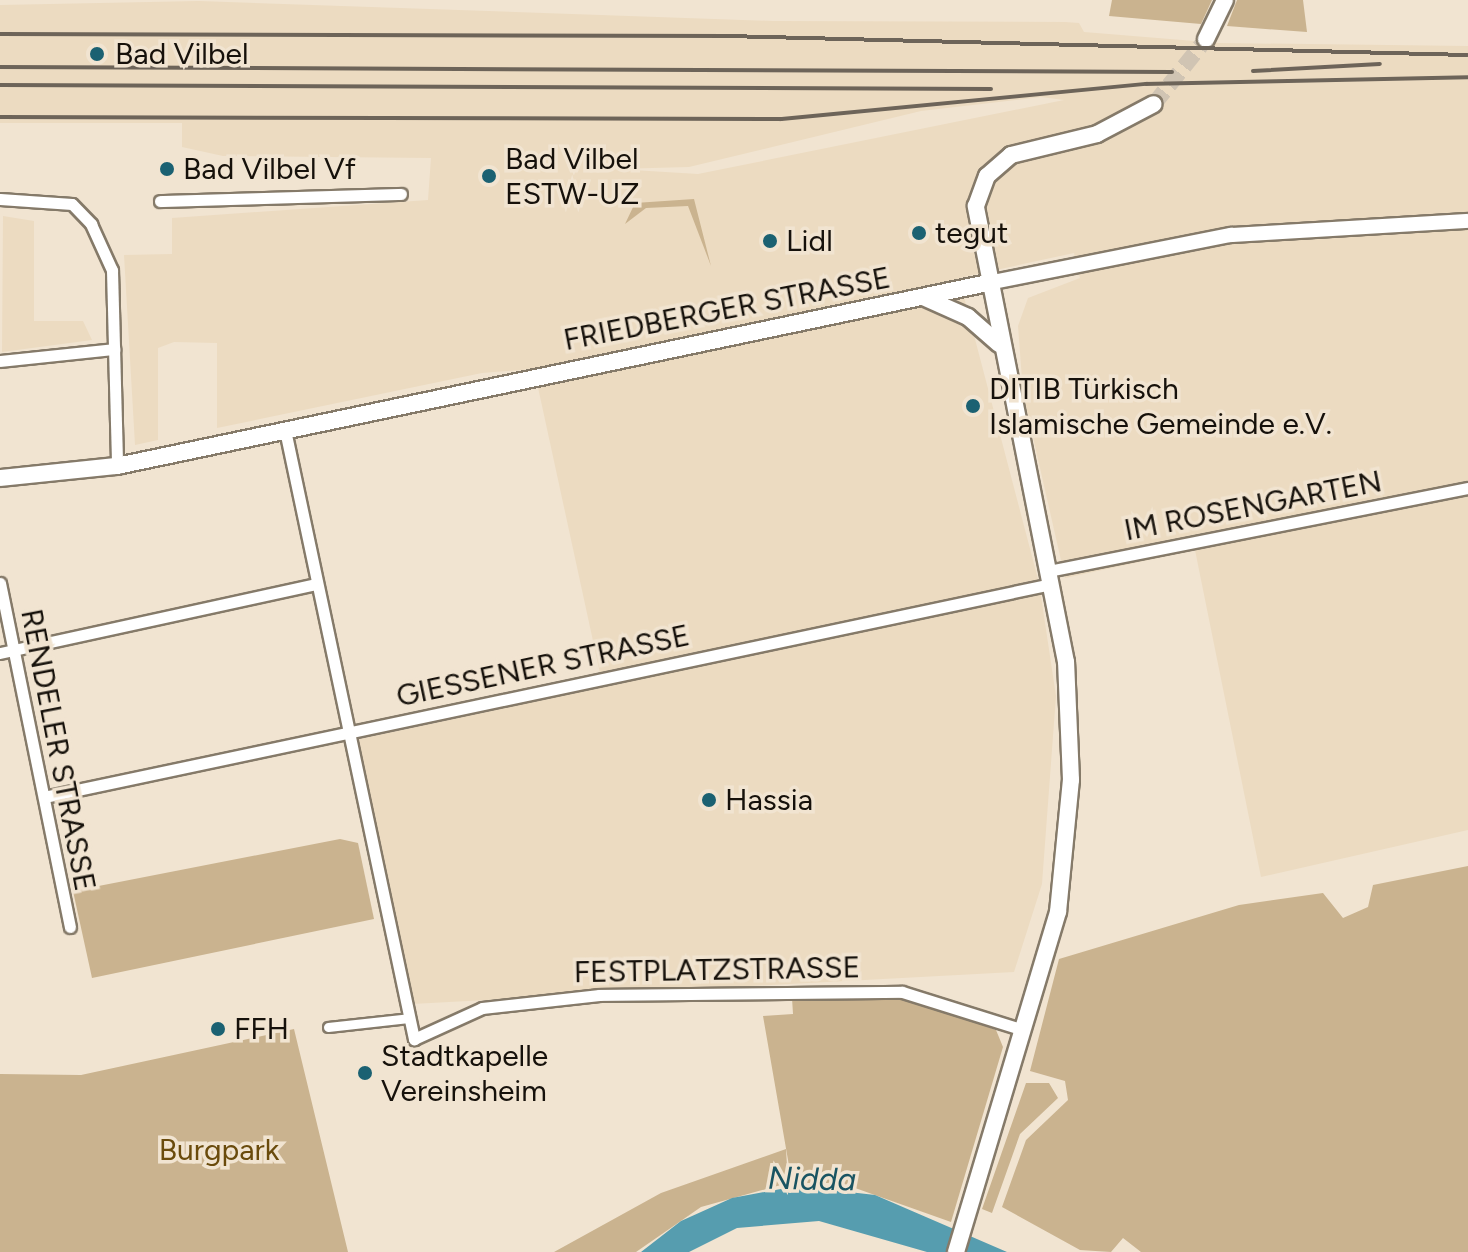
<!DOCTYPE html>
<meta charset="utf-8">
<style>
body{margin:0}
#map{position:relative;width:1468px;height:1252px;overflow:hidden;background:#f1e4d1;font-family:Figtree,sans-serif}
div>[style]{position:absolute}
.built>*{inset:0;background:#ecdbc1}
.green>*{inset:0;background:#cab38f}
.water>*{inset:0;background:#569daf}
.secondary-tunnel>*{height:16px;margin-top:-8px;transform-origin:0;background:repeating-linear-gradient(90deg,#d0c4b3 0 16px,transparent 0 24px)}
.roads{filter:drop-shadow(2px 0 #857a69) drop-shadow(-2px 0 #857a69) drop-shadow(0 2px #857a69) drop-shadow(0 -2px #857a69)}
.pedestrian>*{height:9px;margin:-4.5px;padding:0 4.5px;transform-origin:4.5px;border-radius:4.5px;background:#fff}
.minor>*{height:11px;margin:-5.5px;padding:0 5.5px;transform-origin:5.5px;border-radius:5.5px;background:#fff}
.tertiary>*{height:14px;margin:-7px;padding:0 7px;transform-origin:7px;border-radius:7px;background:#fff}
.secondary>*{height:16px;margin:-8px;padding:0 8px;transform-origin:8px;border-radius:8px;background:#fff}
.rail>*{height:4px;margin:-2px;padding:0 2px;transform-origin:2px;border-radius:2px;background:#6d6459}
.dots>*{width:22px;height:22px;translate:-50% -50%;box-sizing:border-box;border:4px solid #f1e4d1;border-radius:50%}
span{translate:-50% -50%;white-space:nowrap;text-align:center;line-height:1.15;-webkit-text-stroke:7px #f1e4d1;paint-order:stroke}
.poi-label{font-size:30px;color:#16110b}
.left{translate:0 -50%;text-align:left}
.street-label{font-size:30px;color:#16110b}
.park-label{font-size:30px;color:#6a4b0c}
.water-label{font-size:32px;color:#195462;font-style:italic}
</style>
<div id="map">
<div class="built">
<i style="clip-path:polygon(evenodd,199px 1px,773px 21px,1065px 22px,1079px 23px,1084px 32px,1219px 43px,1468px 46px,1468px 830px,1261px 877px,1195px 550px,1065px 578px,1023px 393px,1018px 326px,1028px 298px,1080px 278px,1074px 253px,959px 278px,1039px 583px,1056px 696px,1042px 884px,1014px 972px,412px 1004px,355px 740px,603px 687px,534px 369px,482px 373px,217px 428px,217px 343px,174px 342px,158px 348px,158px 440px,135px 445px,124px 255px,172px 254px,172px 218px,428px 200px,431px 158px,223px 156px,182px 147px,182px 123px,0 123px,0 5px,199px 1px,1041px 97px,1064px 100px,698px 174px,616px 169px,689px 167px,921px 111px,1041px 97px)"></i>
<i style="clip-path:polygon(3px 216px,34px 221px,34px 321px,83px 321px,92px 340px,2px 352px)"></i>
</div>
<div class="green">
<i style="clip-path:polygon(1112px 0,1212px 0,1201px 24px,1109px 16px)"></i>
<i style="clip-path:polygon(1237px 0,1303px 0,1307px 32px,1227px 26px)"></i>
<i style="clip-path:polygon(694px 199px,711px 266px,688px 206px,646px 208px,625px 224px,635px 203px)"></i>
<i style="clip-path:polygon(340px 839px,358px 843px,374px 919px,92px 978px,73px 891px)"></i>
<i style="clip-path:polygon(1468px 866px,1468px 1252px,1141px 1252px,1123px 1238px,1111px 1252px,1080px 1250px,1002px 1207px,1026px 1140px,1068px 1100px,1065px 1081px,1030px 1071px,1059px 959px,1239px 905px,1323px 893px,1343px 918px,1368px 907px,1373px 885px)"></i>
<i style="clip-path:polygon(905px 997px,996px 1030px,1003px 1047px,951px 1222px,841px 1183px,792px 1183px,763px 1016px,793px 1014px,792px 998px)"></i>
<i style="clip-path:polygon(294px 1029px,348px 1252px,0 1252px,0 1074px,81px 1075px)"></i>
<i style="clip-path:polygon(1026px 1083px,1049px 1083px,1058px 1098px,1020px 1134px,992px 1213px,982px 1209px)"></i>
<i style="clip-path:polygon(786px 1149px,788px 1183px,701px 1207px,636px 1252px,554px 1252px,661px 1193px)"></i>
</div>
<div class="water">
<i style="clip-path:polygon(797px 1186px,875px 1195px,1007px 1252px,927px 1252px,819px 1221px,737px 1228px,689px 1252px,641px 1252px,681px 1221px,732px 1198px)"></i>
</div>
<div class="secondary-tunnel">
<i style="left:1154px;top:104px;width:83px;rotate:-51.3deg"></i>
</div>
<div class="roads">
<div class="pedestrian">
<i style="left:328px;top:1027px;width:81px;rotate:-6.3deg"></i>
</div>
<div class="minor">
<i style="left:0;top:199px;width:72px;rotate:4deg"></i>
<i style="left:72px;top:204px;width:28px;rotate:46deg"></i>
<i style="left:91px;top:224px;width:51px;rotate:65.5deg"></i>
<i style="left:112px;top:270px;width:196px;rotate:88.5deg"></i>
<i style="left:160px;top:201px;width:241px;rotate:-1.7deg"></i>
<i style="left:0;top:361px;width:115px;rotate:-6deg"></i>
<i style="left:285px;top:430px;width:623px;rotate:78.04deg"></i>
<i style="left:414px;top:1039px;width:75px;rotate:-24.5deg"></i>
<i style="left:482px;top:1008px;width:118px;rotate:-6.3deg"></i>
<i style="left:599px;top:995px;width:303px;rotate:-0.6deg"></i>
<i style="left:902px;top:992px;width:127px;rotate:17.4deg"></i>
<i style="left:1048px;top:571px;width:428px;rotate:-11.2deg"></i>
<i style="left:0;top:583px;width:351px;rotate:78.5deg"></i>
<i style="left:0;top:653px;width:324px;rotate:-12.3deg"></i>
<i style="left:44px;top:797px;width:1029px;rotate:-11.94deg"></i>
</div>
<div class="tertiary">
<i style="left:988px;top:283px;width:248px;rotate:-11.2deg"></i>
<i style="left:1231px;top:235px;width:237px;rotate:-3.4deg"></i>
</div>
<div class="secondary">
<i style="left:1206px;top:39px;width:43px;rotate:-64deg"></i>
<i style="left:923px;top:297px;width:49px;rotate:24deg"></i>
<i style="left:968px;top:317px;width:41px;rotate:41.1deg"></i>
<i style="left:0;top:478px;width:118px;rotate:-5.9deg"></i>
<i style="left:117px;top:466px;width:890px;rotate:-11.87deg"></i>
<i style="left:956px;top:1252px;width:355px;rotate:-73.3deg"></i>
<i style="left:1058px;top:912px;width:133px;rotate:-84.4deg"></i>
<i style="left:1071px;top:780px;width:118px;rotate:-92.4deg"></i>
<i style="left:1066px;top:662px;width:465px;rotate:-101.2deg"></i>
<i style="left:976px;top:206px;width:32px;rotate:-70deg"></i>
<i style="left:987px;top:176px;width:32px;rotate:-41deg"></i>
<i style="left:1011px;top:155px;width:89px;rotate:-13.7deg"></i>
<i style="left:1097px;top:134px;width:64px;rotate:-27.8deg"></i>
</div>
</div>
<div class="rail">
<i style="left:0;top:34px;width:727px;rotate:0.16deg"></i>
<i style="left:727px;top:36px;width:741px;rotate:1.47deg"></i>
<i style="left:0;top:67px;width:1172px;rotate:0.24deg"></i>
<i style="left:1253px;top:71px;width:127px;rotate:-3.2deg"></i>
<i style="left:0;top:85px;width:991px;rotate:0.23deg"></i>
<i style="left:0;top:117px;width:781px;rotate:0.15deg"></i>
<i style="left:781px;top:119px;width:367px;rotate:-5.5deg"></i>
<i style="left:1146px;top:84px;width:322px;rotate:-1.2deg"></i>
</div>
<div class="dots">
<i style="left:97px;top:54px;background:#1b6172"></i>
<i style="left:167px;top:169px;background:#1b6172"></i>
<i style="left:489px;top:176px;background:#1b6172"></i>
<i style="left:919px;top:233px;background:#1b6172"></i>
<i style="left:770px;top:241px;background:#1b6172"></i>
<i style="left:973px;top:406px;background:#1b6172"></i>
<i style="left:709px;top:800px;background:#1b6172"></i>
<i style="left:218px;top:1029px;background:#1b6172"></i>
<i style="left:365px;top:1073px;background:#1b6172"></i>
</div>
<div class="poi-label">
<span class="left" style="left:115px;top:54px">Bad Vilbel</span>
<span class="left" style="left:505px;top:176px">Bad Vilbel<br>ESTW-UZ</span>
<span class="left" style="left:183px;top:169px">Bad Vilbel Vf</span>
<span class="left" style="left:935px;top:233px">tegut</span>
<span class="left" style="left:786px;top:241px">Lidl</span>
<span class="left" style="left:989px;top:406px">DITIB Türkisch<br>Islamische Gemeinde e.V.</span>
<span class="left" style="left:725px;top:800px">Hassia</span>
<span class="left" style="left:234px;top:1029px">FFH</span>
<span class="left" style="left:381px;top:1073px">Stadtkapelle<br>Vereinsheim</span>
</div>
<div class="street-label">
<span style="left:727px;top:309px;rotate:-11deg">FRIEDBERGER STRASSE</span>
<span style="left:1253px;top:506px;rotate:-11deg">IM ROSENGARTEN</span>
<span style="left:543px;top:666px;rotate:-12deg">GIESSENER STRASSE</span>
<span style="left:58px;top:750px;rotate:79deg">RENDELER STRASSE</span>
<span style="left:717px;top:970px;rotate:-1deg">FESTPLATZSTRASSE</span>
</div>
<div class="park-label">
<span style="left:219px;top:1150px">Burgpark</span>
</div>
<div class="water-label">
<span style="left:812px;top:1179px;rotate:1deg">Nidda</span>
</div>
</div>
